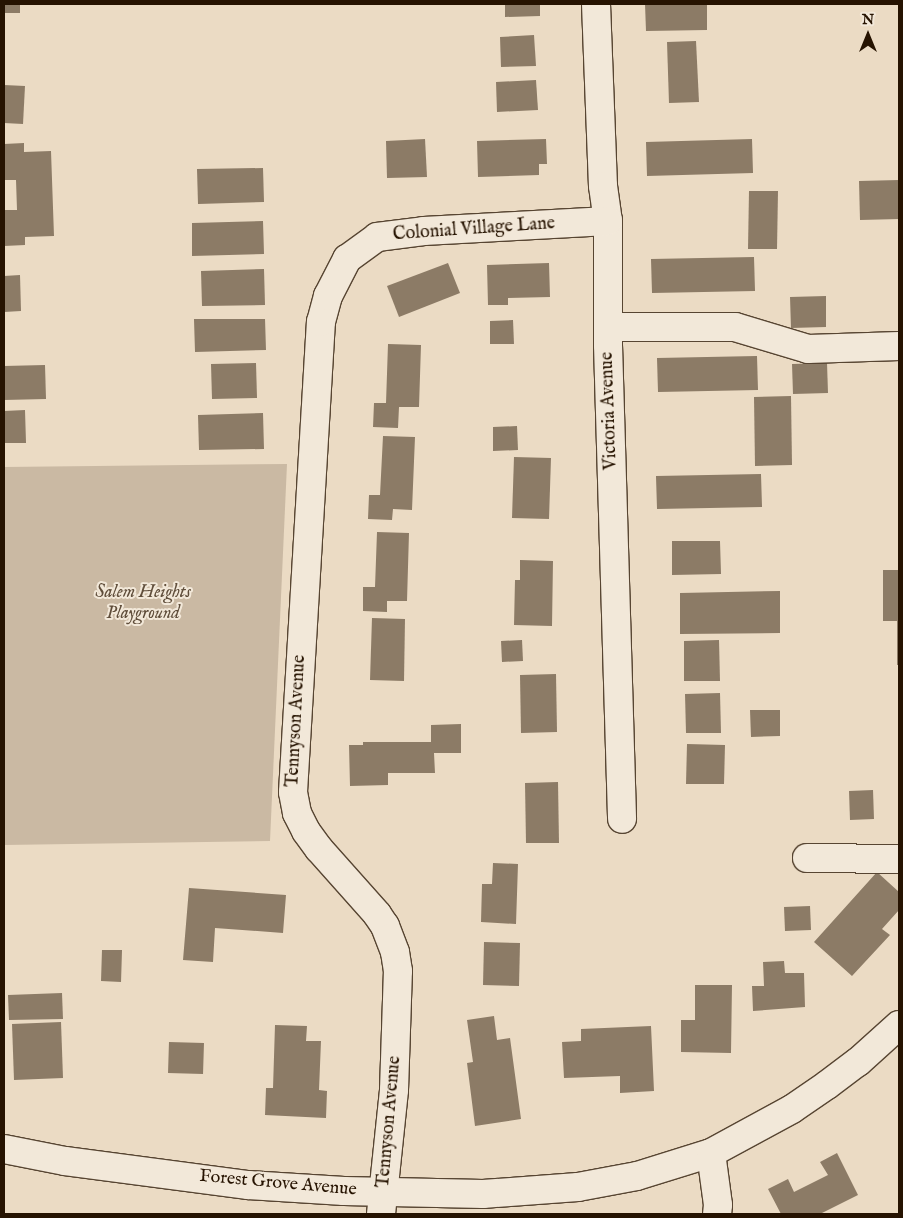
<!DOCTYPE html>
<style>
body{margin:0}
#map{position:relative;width:903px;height:1218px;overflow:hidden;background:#ebdbc4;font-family:"IM FELL English",serif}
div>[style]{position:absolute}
.green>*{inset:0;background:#cab9a3}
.building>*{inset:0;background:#8c7b66}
.roads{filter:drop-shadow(1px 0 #574532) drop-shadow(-1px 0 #574532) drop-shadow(0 1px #574532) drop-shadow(0 -1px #574532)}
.minor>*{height:28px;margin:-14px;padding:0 14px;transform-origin:14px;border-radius:14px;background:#f2e8d9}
span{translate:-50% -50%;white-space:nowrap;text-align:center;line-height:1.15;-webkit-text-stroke:4px #f2e8d9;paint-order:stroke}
.street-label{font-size:18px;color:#261301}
.park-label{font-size:18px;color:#5f4d3a;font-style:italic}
.frame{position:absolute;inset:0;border:5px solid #261301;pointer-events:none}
.north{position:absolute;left:843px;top:10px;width:50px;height:50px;-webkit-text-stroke:4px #f2e8d9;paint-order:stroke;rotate:0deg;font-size:14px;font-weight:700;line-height:20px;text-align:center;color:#261301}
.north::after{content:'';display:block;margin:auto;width:18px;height:22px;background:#261301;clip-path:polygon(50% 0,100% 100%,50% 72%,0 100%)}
</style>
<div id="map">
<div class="green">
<i style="clip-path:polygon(287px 464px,270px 841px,4px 845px,4px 467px)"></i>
</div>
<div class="building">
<i style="clip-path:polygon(4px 4px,20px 4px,20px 13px,4px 13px)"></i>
<i style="clip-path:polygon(505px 4px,540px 4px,540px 16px,505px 17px)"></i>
<i style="clip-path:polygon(645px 4px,707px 4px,707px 30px,646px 31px)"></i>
<i style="clip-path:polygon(534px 35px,536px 66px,501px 67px,500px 37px)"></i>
<i style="clip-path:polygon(696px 41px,699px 102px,669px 103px,667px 42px)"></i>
<i style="clip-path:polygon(536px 80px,538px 110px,497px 112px,496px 82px)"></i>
<i style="clip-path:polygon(4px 85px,25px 86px,23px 124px,4px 123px)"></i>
<i style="clip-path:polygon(425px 139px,427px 177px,387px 178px,386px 141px)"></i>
<i style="clip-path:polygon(546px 139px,547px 164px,539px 164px,539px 175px,478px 177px,477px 141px)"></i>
<i style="clip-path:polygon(752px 139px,753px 173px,647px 176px,646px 142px)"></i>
<i style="clip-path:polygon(24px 143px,24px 152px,51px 151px,54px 236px,25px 237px,25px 245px,4px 246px,4px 210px,17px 210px,16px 180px,4px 180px,4px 144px)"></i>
<i style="clip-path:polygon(263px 168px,264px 202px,198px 204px,197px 169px)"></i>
<i style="clip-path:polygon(899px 180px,899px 219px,860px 220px,859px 181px)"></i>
<i style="clip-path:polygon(749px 191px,778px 191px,777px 249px,748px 249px)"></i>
<i style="clip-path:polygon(263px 221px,264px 254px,192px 256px,192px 223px)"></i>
<i style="clip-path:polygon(754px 257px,755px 291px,652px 293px,651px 259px)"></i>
<i style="clip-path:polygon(448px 263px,460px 293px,399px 317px,387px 286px)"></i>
<i style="clip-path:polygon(549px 263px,550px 297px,508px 298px,508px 305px,488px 305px,487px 265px)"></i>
<i style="clip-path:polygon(264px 269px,265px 305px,202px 306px,201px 271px)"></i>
<i style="clip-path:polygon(20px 275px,21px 311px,4px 312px,4px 276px)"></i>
<i style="clip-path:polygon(826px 296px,826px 327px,791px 328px,790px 297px)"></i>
<i style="clip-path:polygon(194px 319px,265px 319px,266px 350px,195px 352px)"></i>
<i style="clip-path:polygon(513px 320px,514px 344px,490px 344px,490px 321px)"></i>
<i style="clip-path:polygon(388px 344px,421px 345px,419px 407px,399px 407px,398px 428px,373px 427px,374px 403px,386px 403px)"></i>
<i style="clip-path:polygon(757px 356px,758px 390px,658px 392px,657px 358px)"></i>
<i style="clip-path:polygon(256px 363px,257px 398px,212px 399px,211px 364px)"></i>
<i style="clip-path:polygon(827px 363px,828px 393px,793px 394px,792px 364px)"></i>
<i style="clip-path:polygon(45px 365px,46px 399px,4px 400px,4px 366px)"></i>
<i style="clip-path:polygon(791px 396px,792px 465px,755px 466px,754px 397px)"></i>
<i style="clip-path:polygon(25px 410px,26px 443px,4px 443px,4px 411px)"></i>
<i style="clip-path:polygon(263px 413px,264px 449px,199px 450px,198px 415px)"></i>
<i style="clip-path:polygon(517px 426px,518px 450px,493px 451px,493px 427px)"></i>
<i style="clip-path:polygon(383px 436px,415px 437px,412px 510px,393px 509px,392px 520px,368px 519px,369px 495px,380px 495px)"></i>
<i style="clip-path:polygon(514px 457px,551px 458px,549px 519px,512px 518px)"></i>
<i style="clip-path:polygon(761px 474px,762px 507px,657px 509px,656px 476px)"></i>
<i style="clip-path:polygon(377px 532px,409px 533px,407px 601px,387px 601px,387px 612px,363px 611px,363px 587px,375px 587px)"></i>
<i style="clip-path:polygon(672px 541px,720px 541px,721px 574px,672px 575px)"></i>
<i style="clip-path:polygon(520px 560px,553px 561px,552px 626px,514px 625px,515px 580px,520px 580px)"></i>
<i style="clip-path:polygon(883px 570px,899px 570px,899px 665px,897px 665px,897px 621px,883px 621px)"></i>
<i style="clip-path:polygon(780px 591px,780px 633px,680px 634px,680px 593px)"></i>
<i style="clip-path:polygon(372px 618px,405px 619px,404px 681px,370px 680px)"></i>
<i style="clip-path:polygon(522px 640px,523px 661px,502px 662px,501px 641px)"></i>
<i style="clip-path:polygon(719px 640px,720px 681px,684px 681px,684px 641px)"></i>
<i style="clip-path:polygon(556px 674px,557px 732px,521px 733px,520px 675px)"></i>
<i style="clip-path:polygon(720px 693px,721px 733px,686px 733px,685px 694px)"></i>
<i style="clip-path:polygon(750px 710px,780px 710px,780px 736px,751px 737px)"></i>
<i style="clip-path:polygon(461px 724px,461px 753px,434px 753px,435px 773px,388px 773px,388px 785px,350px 786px,349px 745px,363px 745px,363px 742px,431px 742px,431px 725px)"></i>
<i style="clip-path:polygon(687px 744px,725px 745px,724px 784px,686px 784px)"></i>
<i style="clip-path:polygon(558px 782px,559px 843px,526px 843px,525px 783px)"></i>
<i style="clip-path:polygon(873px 790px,874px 819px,850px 820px,849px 791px)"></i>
<i style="clip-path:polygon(493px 863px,518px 864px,516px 924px,481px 922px,482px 884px,492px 884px)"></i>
<i style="clip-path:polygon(877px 872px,899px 892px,899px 910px,882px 929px,890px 935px,852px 976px,814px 942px)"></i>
<i style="clip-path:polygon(189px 888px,286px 895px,283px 933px,215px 928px,213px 962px,183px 960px)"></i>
<i style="clip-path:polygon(810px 906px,811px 930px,785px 931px,784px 907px)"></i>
<i style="clip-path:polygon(484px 942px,520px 943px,519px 986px,483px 985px)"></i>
<i style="clip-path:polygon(102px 950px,122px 950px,121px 982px,101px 981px)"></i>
<i style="clip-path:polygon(784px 961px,785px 973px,804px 973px,805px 1007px,753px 1011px,752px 986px,764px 986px,763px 962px)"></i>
<i style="clip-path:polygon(695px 985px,732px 985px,731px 1053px,681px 1052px,681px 1020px,695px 1020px)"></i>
<i style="clip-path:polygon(62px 993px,63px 1019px,9px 1020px,8px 995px)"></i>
<i style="clip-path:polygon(494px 1016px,497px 1040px,510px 1038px,521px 1119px,475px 1126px,467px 1063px,473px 1062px,467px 1020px)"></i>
<i style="clip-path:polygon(61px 1022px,63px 1078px,14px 1080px,12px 1024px)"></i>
<i style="clip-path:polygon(275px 1025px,307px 1026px,306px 1041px,321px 1041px,319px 1090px,327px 1091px,326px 1118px,265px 1115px,266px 1088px,273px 1088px)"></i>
<i style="clip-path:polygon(651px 1026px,654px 1091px,620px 1093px,620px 1076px,564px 1078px,562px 1042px,581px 1041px,581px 1029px)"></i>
<i style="clip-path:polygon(169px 1042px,204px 1043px,203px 1074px,168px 1073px)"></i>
<i style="clip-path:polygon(837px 1153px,858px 1195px,820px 1214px,781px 1214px,768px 1189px,788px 1179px,794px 1192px,828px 1175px,820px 1162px)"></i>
</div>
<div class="roads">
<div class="minor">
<i style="left:596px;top:4px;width:182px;rotate:87.8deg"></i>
<i style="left:603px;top:186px;width:35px;rotate:82deg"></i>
<i style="left:608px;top:221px;width:124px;rotate:90deg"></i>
<i style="left:608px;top:345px;width:474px;rotate:88.3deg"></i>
<i style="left:608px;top:327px;width:127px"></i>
<i style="left:735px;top:327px;width:76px;rotate:16.8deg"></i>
<i style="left:808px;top:349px;width:91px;rotate:-1.9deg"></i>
<i style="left:807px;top:858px;width:92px;rotate:0.6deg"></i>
<i style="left:4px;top:1149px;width:62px;rotate:11.1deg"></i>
<i style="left:65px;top:1161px;width:185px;rotate:7.5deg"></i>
<i style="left:248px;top:1185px;width:96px;rotate:3.6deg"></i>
<i style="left:344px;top:1191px;width:139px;rotate:1.2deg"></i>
<i style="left:483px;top:1194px;width:95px;rotate:-4.2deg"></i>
<i style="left:578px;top:1187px;width:60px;rotate:-10.6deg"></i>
<i style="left:637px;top:1176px;width:77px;rotate:-17.3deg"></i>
<i style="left:711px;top:1153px;width:92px;rotate:-28.5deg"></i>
<i style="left:792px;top:1109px;width:42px;rotate:-34.4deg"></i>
<i style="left:827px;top:1085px;width:39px;rotate:-37deg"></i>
<i style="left:858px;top:1062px;width:55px;rotate:-42.1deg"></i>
<i style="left:711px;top:1153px;width:52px;rotate:82.3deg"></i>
<i style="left:718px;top:1205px;width:9px;rotate:96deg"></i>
<i style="left:381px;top:1214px;width:125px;rotate:-84deg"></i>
<i style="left:394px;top:1090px;width:119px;rotate:-88.1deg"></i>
<i style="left:398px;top:971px;width:19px;rotate:-99deg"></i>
<i style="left:395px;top:952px;width:28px;rotate:-111deg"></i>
<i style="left:385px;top:926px;width:14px;rotate:-124deg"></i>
<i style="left:377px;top:914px;width:87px;rotate:-131.7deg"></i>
<i style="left:319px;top:849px;width:22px;rotate:-126deg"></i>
<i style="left:306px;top:831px;width:20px;rotate:-117deg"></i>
<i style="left:297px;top:813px;width:21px;rotate:-101deg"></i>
<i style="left:293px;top:792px;width:471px;rotate:-86.6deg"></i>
<i style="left:321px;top:322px;width:27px;rotate:-75deg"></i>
<i style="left:328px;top:296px;width:42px;rotate:-62.8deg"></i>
<i style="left:347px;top:259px;width:37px;rotate:-36deg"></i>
<i style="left:377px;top:237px;width:47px;rotate:-7.3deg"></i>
<i style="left:424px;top:231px;width:184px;rotate:-3.1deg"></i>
</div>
</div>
<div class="street-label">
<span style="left:474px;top:230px;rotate:-4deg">Colonial Village Lane</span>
<span style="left:610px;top:411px;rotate:-92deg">Victoria Avenue</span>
<span style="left:297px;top:721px;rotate:-87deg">Tennyson Avenue</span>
<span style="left:390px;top:1122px;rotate:-85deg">Tennyson Avenue</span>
<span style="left:278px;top:1184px;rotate:5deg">Forest Grove Avenue</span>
</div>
<div class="park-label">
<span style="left:143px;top:604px">Salem Heights<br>Playground</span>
</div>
<div class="frame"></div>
<div class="north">N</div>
</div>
